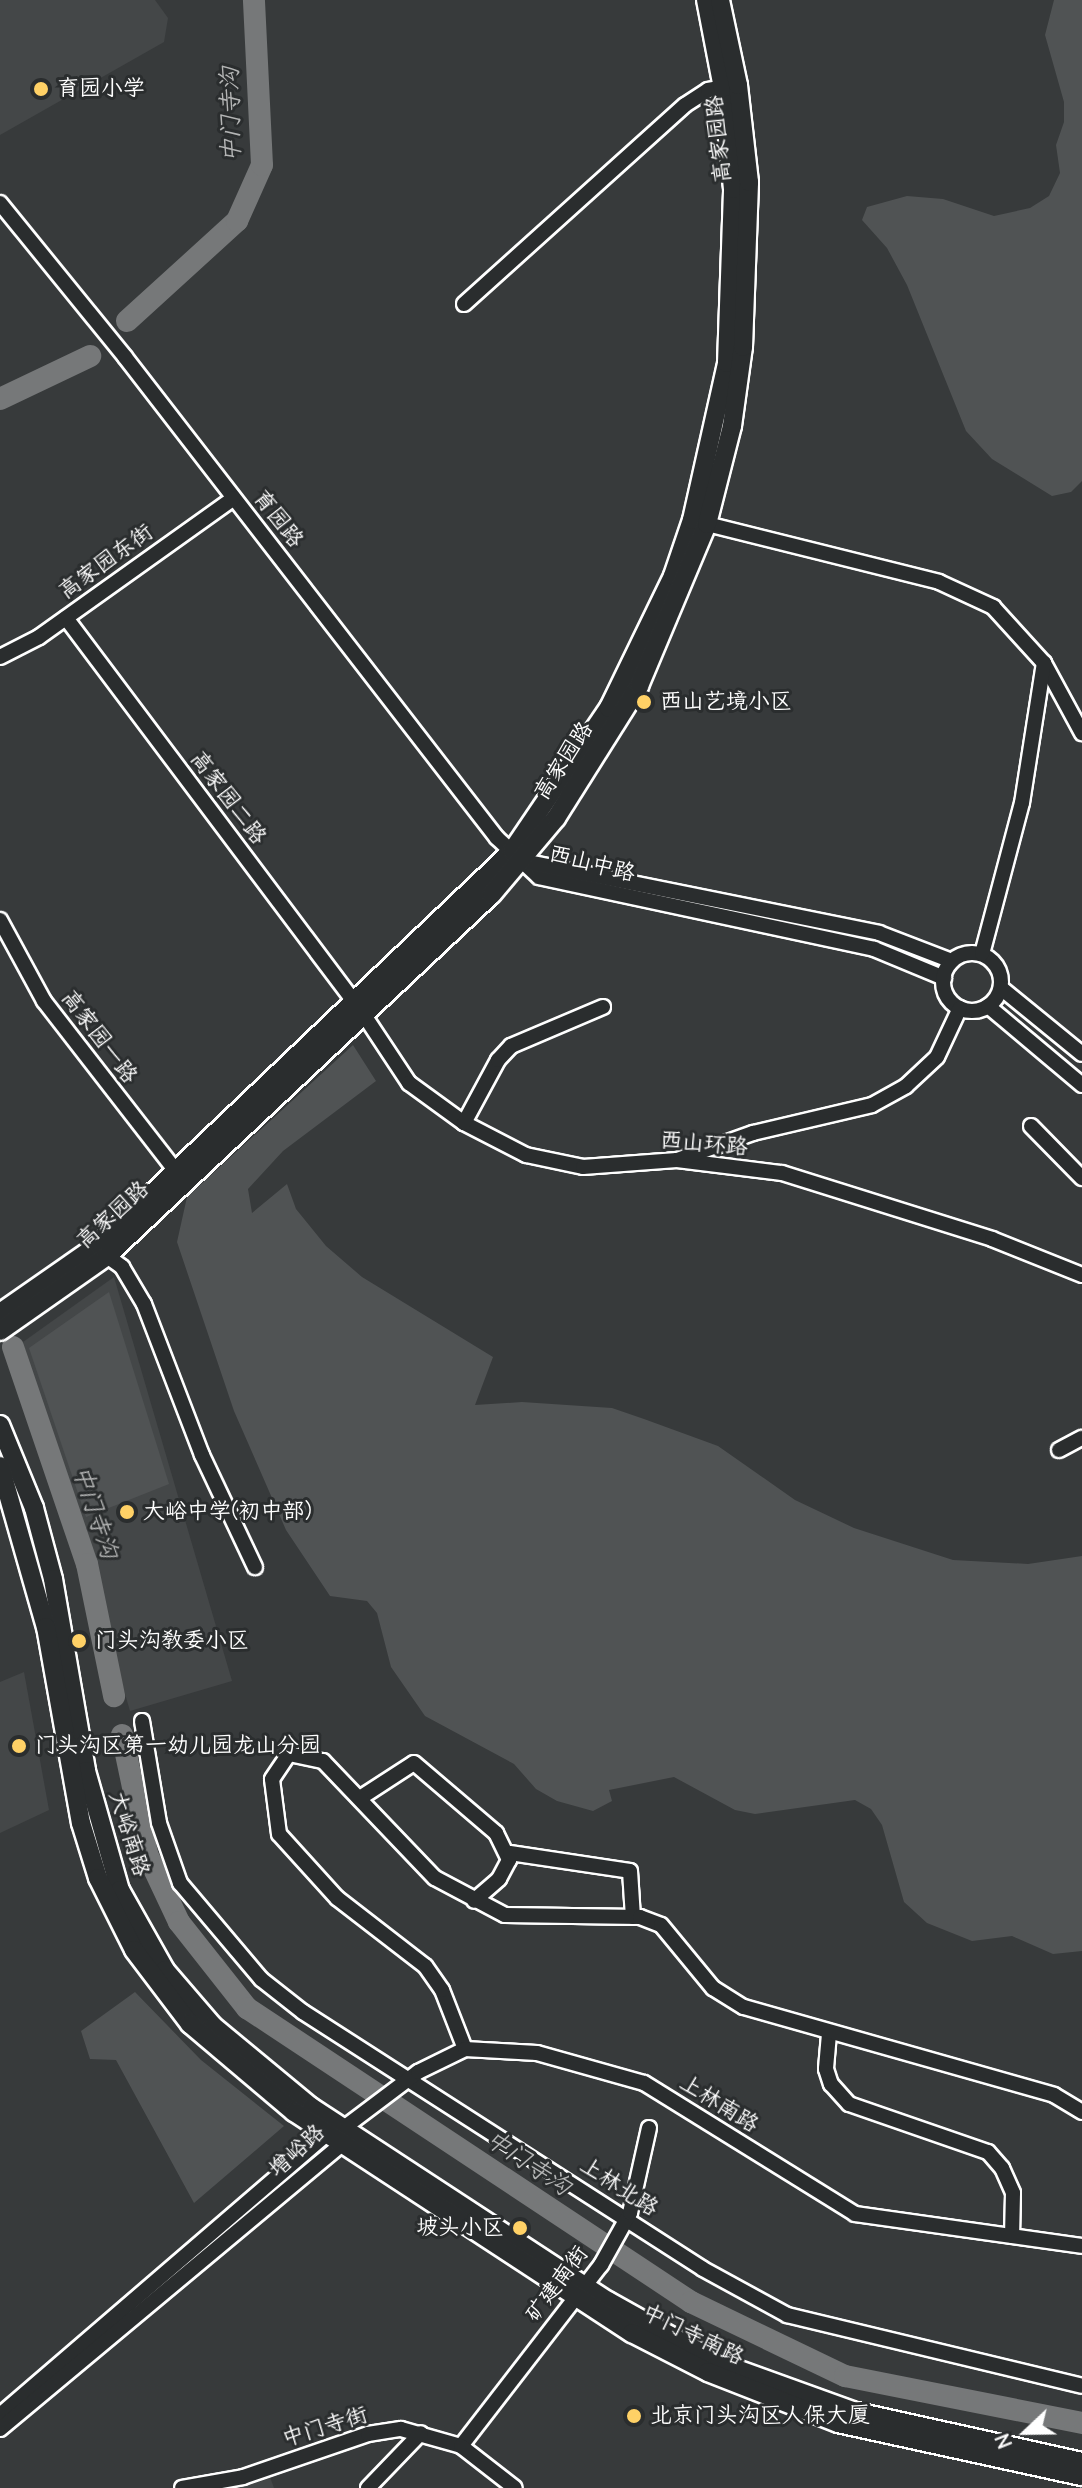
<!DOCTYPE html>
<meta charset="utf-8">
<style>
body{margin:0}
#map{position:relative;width:1082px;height:2488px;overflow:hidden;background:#373a3b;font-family:"Comic Neue","LXGW WenKai TC",sans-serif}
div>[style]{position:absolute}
.built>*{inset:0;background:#444748}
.green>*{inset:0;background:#505354}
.river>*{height:22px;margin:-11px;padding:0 11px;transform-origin:11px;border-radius:11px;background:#767879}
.roads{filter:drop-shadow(2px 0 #fff) drop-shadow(-2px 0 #fff) drop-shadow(0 2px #fff) drop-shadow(0 -2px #fff)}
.minor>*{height:14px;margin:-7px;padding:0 7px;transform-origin:7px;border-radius:7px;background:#2a2d2e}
.minor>.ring{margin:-7px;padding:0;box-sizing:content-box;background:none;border:14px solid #2a2d2e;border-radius:50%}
.major>*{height:18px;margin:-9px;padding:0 9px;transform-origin:9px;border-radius:9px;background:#2a2d2e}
.dots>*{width:22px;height:22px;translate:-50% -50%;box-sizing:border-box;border:4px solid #2a2d2e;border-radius:50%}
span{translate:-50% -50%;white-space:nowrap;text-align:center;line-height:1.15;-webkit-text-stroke:6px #2a2d2e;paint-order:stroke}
.poi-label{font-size:22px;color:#fff}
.left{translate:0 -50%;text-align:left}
.right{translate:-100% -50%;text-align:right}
.street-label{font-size:22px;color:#fff}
.water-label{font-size:24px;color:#b4b5b5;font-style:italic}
.north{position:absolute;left:986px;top:2392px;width:80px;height:80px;-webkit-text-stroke:6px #2a2d2e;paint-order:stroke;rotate:248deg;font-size:22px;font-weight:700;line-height:32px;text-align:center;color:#fff}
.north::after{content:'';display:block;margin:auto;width:28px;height:36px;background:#fff;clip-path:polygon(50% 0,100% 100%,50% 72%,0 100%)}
</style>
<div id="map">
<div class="built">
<i style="clip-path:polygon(0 0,155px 0,168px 18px,164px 42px,0 135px)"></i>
<i style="clip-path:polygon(114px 1277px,232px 1681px,130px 1711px,23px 1342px)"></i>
<i style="clip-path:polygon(24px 1672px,49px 1810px,0 1833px,0 1682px)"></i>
<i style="clip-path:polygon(270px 2477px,274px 2488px,213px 2488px)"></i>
</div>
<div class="green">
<i style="clip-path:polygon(1054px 0,1082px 0,1082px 481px,1071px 492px,1052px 496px,992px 459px,966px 431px,907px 285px,887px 248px,862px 220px,867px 207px,907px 196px,943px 199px,994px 216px,1030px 208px,1049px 196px,1060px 173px,1056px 145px,1064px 122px,1064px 102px,1045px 35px)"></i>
<i style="clip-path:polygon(353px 1045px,376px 1081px,283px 1151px,248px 1189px,252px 1213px,287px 1184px,296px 1209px,326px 1246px,362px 1277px,493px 1357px,475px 1405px,522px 1402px,612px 1408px,644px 1419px,718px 1446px,795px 1500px,854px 1528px,953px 1560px,1028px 1564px,1082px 1556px,1082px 1951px,1053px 1954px,1012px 1936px,972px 1941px,927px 1923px,904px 1902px,882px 1825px,871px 1809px,855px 1800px,755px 1814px,735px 1810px,674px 1777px,609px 1790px,612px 1801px,593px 1811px,557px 1801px,536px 1789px,514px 1764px,425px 1716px,391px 1667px,377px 1613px,367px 1601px,330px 1596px,286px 1530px,234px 1411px,177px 1242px,187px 1197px)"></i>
<i style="clip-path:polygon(109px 1292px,169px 1484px,86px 1517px,29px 1348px)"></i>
<i style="clip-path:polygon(135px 1992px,201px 2060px,284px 2126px,194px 2203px,116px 2060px,90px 2059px,81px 2031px)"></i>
</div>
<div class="river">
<i style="left:127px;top:321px;width:149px;rotate:-42.3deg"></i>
<i style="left:237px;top:221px;width:61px;rotate:-65.9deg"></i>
<i style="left:262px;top:165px;width:165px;rotate:-92.8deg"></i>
<i style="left:0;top:399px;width:100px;rotate:-25.5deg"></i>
<i style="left:13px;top:1347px;width:229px;rotate:71.2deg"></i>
<i style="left:87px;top:1564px;width:135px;rotate:78.4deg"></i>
<i style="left:122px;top:1735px;width:122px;rotate:78.1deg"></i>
<i style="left:147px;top:1854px;width:75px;rotate:64.8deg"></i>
<i style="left:179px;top:1922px;width:110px;rotate:51.7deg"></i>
<i style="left:247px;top:2008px;width:533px;rotate:33.51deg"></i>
<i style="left:691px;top:2302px;width:171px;rotate:25.7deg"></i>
<i style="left:845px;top:2376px;width:242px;rotate:11.2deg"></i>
</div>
<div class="roads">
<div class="minor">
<i style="left:0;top:203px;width:198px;rotate:50.9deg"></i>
<i style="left:125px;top:357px;width:608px;rotate:52.28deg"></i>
<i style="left:497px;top:838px;width:57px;rotate:42.9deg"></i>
<i style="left:539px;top:877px;width:343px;rotate:12.1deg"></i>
<i style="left:874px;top:949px;width:76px;rotate:22.5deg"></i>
<i style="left:464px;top:304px;width:297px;rotate:-42deg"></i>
<i style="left:685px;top:105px;width:27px;rotate:-33deg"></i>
<i style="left:708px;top:90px;width:22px;rotate:-10deg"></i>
<i style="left:707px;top:524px;width:239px;rotate:14deg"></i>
<i style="left:939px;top:582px;width:60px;rotate:24.8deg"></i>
<i style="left:993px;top:607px;width:76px;rotate:47.7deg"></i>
<i style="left:1044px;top:663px;width:80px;rotate:61.5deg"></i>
<i style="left:66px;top:618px;width:481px;rotate:53.1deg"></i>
<i style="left:0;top:657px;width:44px;rotate:-27.1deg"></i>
<i style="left:39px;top:637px;width:239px;rotate:-35.5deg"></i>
<i style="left:523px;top:861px;width:363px;rotate:11.4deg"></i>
<i style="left:879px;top:933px;width:78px;rotate:21deg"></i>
<i style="left:0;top:920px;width:92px;rotate:61.5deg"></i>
<i style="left:44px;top:1001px;width:215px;rotate:52.2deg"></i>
<i class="ring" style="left:943px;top:953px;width:44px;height:44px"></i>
<i style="left:982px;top:954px;width:156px;rotate:-75.2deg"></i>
<i style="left:1022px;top:803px;width:142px;rotate:-81.1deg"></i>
<i style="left:1001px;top:988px;width:104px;rotate:39.2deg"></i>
<i style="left:988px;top:1006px;width:123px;rotate:40deg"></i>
<i style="left:364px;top:1015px;width:82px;rotate:56.5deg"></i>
<i style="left:409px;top:1083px;width:68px;rotate:36deg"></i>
<i style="left:464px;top:1123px;width:70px;rotate:27.3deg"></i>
<i style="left:526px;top:1155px;width:58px;rotate:11.9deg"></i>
<i style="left:583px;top:1167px;width:94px;rotate:-4.3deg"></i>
<i style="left:677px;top:1160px;width:106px;rotate:7.1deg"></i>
<i style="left:782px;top:1173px;width:220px;rotate:17.4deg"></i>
<i style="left:992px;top:1239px;width:97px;rotate:21.8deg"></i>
<i style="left:464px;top:1123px;width:72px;rotate:-61.6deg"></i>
<i style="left:498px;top:1060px;width:19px;rotate:-47deg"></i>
<i style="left:511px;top:1046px;width:100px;rotate:-23deg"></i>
<i style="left:1031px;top:1126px;width:73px;rotate:45.6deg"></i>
<i style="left:677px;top:1160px;width:81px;rotate:-19.6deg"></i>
<i style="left:753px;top:1133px;width:122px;rotate:-13.2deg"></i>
<i style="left:872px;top:1105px;width:39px;rotate:-29deg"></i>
<i style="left:906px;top:1086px;width:42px;rotate:-43.1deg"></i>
<i style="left:937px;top:1057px;width:54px;rotate:-64.9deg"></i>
<i style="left:107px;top:1256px;width:19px;rotate:36deg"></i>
<i style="left:122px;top:1267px;width:43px;rotate:59.3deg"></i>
<i style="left:144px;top:1304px;width:162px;rotate:69deg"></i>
<i style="left:202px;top:1455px;width:124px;rotate:64.7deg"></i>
<i style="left:1059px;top:1450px;width:26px;rotate:-28deg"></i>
<i style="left:142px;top:1721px;width:103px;rotate:80.5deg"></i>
<i style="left:159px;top:1823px;width:64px;rotate:70.7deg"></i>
<i style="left:180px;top:1883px;width:126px;rotate:49.8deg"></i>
<i style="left:261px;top:1979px;width:53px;rotate:38.2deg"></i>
<i style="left:303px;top:2012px;width:475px;rotate:32.7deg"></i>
<i style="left:703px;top:2269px;width:96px;rotate:28.7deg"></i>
<i style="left:787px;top:2315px;width:303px;rotate:13.5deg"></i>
<i style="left:360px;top:1798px;width:64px;rotate:-32.9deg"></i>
<i style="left:414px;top:1763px;width:108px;rotate:40.5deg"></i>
<i style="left:496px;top:1833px;width:30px;rotate:64deg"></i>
<i style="left:509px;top:1860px;width:21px;rotate:118deg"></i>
<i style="left:499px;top:1879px;width:33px;rotate:139deg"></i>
<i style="left:510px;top:1853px;width:121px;rotate:8.5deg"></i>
<i style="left:630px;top:1871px;width:46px;rotate:86.3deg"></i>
<i style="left:829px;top:2034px;width:35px;rotate:95deg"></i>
<i style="left:826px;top:2069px;width:16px;rotate:72deg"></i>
<i style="left:831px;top:2084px;width:27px;rotate:48deg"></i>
<i style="left:849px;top:2104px;width:147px;rotate:19.1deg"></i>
<i style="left:988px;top:2152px;width:21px;rotate:49deg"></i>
<i style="left:1002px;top:2168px;width:27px;rotate:66deg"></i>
<i style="left:1013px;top:2193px;width:43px;rotate:91.3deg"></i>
<i style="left:465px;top:2049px;width:63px;rotate:-111.3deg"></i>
<i style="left:442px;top:1990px;width:29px;rotate:-125deg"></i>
<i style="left:425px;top:1966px;width:111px;rotate:-142.3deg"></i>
<i style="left:337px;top:1898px;width:86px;rotate:-132.2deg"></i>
<i style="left:279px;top:1834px;width:55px;rotate:-97.3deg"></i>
<i style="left:272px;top:1779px;width:30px;rotate:-56deg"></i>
<i style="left:289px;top:1754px;width:35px;rotate:12deg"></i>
<i style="left:323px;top:1761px;width:162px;rotate:46.3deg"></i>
<i style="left:435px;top:1878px;width:79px;rotate:27.9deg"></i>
<i style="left:505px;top:1915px;width:135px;rotate:0.8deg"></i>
<i style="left:640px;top:1917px;width:22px;rotate:21deg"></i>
<i style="left:661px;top:1925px;width:82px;rotate:50.5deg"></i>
<i style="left:713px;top:1988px;width:36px;rotate:32deg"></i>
<i style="left:744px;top:2007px;width:322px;rotate:15.8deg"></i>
<i style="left:1054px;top:2095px;width:33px;rotate:31deg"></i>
<i style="left:0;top:2415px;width:433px;rotate:-40.7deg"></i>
<i style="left:328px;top:2133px;width:18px;rotate:-19deg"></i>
<i style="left:345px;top:2127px;width:91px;rotate:-37deg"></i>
<i style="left:418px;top:2072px;width:52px;rotate:-26.1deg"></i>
<i style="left:465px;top:2049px;width:72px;rotate:3.2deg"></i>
<i style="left:537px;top:2053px;width:111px;rotate:15.7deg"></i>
<i style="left:644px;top:2083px;width:248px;rotate:31.8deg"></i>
<i style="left:855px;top:2214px;width:229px;rotate:8deg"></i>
<i style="left:0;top:2429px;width:447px;rotate:-39.8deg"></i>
<i style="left:343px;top:2143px;width:7px;rotate:-82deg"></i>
<i style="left:461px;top:2446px;width:229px;rotate:-52.3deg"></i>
<i style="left:601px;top:2265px;width:60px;rotate:-60.9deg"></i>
<i style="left:630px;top:2213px;width:87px;rotate:-77.4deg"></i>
<i style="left:182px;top:2488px;width:62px;rotate:-10.2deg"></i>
<i style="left:243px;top:2477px;width:132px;rotate:-19deg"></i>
<i style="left:368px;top:2434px;width:33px;rotate:-9deg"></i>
<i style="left:401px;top:2429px;width:62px;rotate:15.8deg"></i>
<i style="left:461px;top:2446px;width:68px;rotate:37.9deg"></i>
<i style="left:368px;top:2488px;width:76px;rotate:-46.1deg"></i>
</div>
<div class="major">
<i style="left:0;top:1313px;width:119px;rotate:-34.8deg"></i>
<i style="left:98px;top:1245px;width:572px;rotate:-43.58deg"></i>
<i style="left:512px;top:851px;width:173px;rotate:-55.9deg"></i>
<i style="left:609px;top:708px;width:147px;rotate:-64.1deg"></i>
<i style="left:673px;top:576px;width:59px;rotate:-71.3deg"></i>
<i style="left:692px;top:520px;width:161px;rotate:-77.4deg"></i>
<i style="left:727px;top:363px;width:174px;rotate:-88deg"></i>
<i style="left:733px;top:189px;width:101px;rotate:-95.7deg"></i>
<i style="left:723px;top:88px;width:90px;rotate:-100.9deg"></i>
<i style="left:0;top:1331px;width:131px;rotate:-35deg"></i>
<i style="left:107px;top:1256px;width:528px;rotate:-43.24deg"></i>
<i style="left:492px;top:894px;width:99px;rotate:-49.9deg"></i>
<i style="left:556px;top:818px;width:156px;rotate:-57.8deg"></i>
<i style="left:639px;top:686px;width:176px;rotate:-67.2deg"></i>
<i style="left:707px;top:524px;width:101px;rotate:-75.7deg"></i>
<i style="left:732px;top:426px;width:80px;rotate:-82.1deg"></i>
<i style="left:743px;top:347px;width:165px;rotate:-87.9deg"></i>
<i style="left:749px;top:182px;width:98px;rotate:-96.5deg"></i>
<i style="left:738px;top:85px;width:87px;rotate:-102deg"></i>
<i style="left:0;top:1425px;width:90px;rotate:67.7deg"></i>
<i style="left:34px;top:1508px;width:73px;rotate:75deg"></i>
<i style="left:53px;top:1579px;width:195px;rotate:80.2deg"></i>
<i style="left:86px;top:1771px;width:124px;rotate:74.1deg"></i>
<i style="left:120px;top:1890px;width:92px;rotate:60.6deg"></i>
<i style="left:165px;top:1970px;width:74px;rotate:49.4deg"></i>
<i style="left:213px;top:2026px;width:127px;rotate:39.6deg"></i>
<i style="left:311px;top:2107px;width:355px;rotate:33.2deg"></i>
<i style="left:608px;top:2301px;width:125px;rotate:29.2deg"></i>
<i style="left:717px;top:2362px;width:144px;rotate:19.9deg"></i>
<i style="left:852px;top:2411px;width:236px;rotate:12.5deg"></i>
<i style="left:0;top:1466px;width:167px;rotate:74.1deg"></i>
<i style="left:46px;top:1627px;width:199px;rotate:79.9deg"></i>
<i style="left:81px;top:1823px;width:58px;rotate:72.8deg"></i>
<i style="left:98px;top:1878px;width:80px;rotate:63.4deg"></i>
<i style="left:134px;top:1950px;width:93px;rotate:52.9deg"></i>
<i style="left:190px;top:2024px;width:136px;rotate:40.2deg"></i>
<i style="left:294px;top:2112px;width:404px;rotate:33.2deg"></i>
<i style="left:632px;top:2333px;width:85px;rotate:27.2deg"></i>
<i style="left:708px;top:2372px;width:140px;rotate:21.4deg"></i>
<i style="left:838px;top:2423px;width:250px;rotate:12.3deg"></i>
</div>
</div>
<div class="dots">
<i style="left:41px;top:89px;background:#ffd166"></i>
<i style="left:644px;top:702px;background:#ffd166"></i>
<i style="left:127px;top:1512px;background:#ffd166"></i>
<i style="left:79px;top:1641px;background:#ffd166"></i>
<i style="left:19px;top:1746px;background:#ffd166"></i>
<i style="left:520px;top:2228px;background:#ffd166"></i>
<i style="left:634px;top:2416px;background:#ffd166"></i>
</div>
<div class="poi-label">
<span class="left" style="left:57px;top:89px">育园小学</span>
<span class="left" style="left:660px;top:702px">西山艺境小区</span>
<span class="left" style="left:143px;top:1512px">大峪中学(初中部)</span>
<span class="left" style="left:95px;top:1641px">门头沟教委小区</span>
<span class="left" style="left:35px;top:1746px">门头沟区第一幼儿园龙山分园</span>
<span class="right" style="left:504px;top:2228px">坡头小区</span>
<span class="left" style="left:650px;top:2416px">北京门头沟区人保大厦</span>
</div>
<div class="street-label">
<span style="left:719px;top:139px;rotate:-96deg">高家园路</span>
<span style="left:278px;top:519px;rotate:52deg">育园路</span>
<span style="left:106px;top:562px;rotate:-36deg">高家园东街</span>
<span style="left:564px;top:761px;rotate:-57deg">高家园路</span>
<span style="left:228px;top:798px;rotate:53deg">高家园二路</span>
<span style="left:592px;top:864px;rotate:14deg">西山中路</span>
<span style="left:99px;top:1037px;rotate:53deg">高家园一路</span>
<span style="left:704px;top:1144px;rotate:5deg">西山环路</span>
<span style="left:113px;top:1215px;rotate:-42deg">高家园路</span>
<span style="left:129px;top:1834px;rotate:73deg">大峪南路</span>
<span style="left:719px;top:2104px;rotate:32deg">上林南路</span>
<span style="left:297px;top:2151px;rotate:-42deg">增峪路</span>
<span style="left:619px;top:2187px;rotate:33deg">上林北路</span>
<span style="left:557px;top:2284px;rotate:-53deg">矿建南街</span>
<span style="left:693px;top:2335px;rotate:26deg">中门寺南路</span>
<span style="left:325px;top:2427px;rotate:-17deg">中门寺街</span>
</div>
<div class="water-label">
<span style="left:231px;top:115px;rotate:-91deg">中门寺沟</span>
<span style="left:95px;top:1512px;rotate:72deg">中门寺沟</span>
<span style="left:528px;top:2163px;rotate:34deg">中门寺沟</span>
</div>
<div class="north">N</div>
</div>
